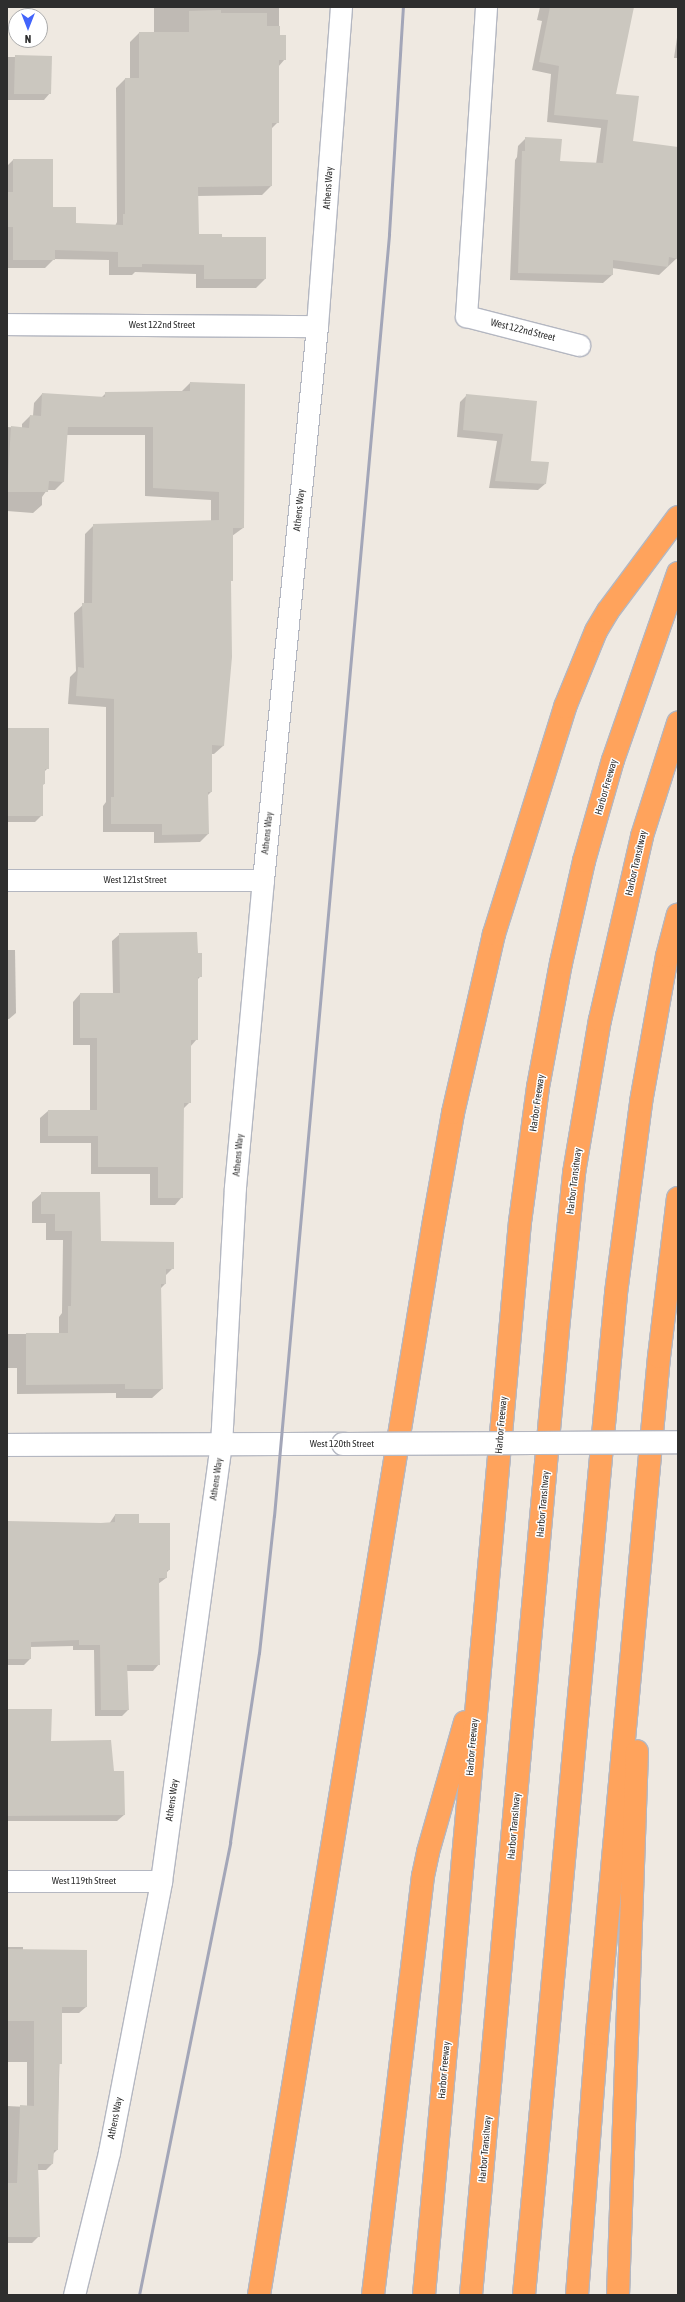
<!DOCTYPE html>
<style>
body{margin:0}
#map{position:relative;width:685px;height:2302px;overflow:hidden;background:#efe9e1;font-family:"Asap Condensed",sans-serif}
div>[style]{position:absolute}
.shadow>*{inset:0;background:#0003}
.building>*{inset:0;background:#cbc7bf}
.roads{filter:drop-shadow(1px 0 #b4b7c1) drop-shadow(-1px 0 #b4b7c1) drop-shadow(0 1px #b4b7c1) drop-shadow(0 -1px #b4b7c1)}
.street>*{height:21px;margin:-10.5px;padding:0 10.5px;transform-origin:10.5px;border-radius:10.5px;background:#fff}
.secondary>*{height:22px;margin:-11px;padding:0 11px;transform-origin:11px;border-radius:11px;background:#fff}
.highway>*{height:22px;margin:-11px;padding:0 11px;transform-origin:11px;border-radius:11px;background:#ffa35c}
.rail>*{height:3px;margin:-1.5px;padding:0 1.5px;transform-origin:1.5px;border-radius:1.5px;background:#a3a6b8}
.bridges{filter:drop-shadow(1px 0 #b4b7c1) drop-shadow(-1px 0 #b4b7c1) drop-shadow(0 1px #b4b7c1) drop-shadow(0 -1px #b4b7c1)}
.secondary-bridge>*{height:22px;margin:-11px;padding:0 11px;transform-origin:11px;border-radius:11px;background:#fff}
span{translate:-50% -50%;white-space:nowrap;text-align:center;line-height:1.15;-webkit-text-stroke:3px #fff;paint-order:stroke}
.street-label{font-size:10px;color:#2e2e2e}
.frame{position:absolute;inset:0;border:8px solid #2e2e2e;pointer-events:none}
.north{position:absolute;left:8px;top:8px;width:40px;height:40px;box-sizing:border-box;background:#fff;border:1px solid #ababab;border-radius:50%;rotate:180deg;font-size:11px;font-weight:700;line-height:16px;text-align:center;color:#2e2e2e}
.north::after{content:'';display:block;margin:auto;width:14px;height:18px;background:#4264fb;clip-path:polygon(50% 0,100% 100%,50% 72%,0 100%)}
</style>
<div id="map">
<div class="shadow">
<i style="clip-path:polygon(154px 7px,279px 7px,279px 36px,285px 59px,278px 67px,278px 122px,271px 129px,271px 186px,262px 195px,197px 196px,198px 235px,221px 238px,265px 279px,256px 288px,196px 288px,196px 274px,135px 272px,132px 275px,109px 275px,109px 260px,54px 259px,45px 268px,7px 268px,7px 166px,13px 160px,52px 160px,52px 208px,75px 224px,115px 226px,117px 222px,116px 88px,125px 79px,130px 79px,130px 42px,139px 33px,154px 33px)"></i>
<i style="clip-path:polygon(540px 7px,633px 7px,615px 95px,632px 142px,678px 148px,677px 258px,659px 275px,612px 268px,612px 275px,603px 283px,510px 280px,515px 160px,517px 157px,518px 146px,526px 138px,559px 162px,596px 164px,601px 128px,547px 122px,551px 74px,532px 70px,542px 21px,537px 20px)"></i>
<i style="clip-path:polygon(678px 31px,678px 58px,674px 58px)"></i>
<i style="clip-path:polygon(7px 57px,51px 57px,50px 93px,44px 100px,8px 100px)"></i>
<i style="clip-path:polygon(190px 383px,243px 528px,232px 536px,223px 746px,214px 754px,211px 754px,211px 792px,207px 796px,208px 834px,200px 842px,154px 843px,154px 832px,103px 832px,103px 806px,106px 802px,106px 707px,68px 704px,70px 677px,76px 671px,74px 613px,84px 604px,85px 534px,94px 525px,211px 522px,211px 500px,145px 496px,145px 435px,66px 435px,63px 482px,55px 490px,47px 490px,42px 497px,42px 505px,33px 513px,7px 511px,7px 427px,22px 428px,22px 424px,30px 416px,33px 416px,34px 403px,42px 394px,101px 398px,106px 393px,182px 391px)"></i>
<i style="clip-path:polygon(467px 395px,530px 462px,545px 484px,538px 490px,489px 488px,497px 441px,457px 437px,460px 402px)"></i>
<i style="clip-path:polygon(7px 730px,48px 768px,44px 772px,44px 784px,42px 786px,42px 815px,35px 822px,7px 822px)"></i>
<i style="clip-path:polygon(120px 934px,197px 954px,201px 976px,197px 980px,197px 1039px,190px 1047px,190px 1102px,183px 1109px,182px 1197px,175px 1205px,150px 1205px,150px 1174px,91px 1174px,91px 1143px,40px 1143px,40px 1118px,48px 1111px,90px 1111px,90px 1045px,73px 1045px,73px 1002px,80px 994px,113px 994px,112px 941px)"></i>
<i style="clip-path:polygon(7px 950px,15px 950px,16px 1013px,9px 1019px,7px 1019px)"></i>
<i style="clip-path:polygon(42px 1193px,100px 1242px,173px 1268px,165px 1276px,165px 1284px,160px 1289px,162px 1389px,152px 1398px,116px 1398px,116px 1393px,17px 1394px,17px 1368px,7px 1368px,7px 1334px,59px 1334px,59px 1317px,62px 1313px,63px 1240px,46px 1240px,46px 1223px,32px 1223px,32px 1202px)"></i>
<i style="clip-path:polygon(115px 1515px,138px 1524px,169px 1570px,166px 1573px,166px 1578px,158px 1584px,159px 1664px,153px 1671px,127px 1671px,128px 1710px,122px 1716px,95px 1716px,94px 1650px,73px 1650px,73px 1646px,30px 1647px,30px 1659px,24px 1665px,7px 1665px,7px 1523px,109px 1524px)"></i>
<i style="clip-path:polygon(7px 1710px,50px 1742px,113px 1772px,124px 1815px,117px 1821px,7px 1821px)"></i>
<i style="clip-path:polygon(7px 1947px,23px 1947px,23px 1950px,86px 2007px,79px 2013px,61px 2013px,57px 2150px,53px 2154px,52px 2164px,46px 2170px,38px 2170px,39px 2236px,32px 2243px,7px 2243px,7px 2106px,27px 2107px,27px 2062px,7px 2062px)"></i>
</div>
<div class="building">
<i style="clip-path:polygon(550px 7px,634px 7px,616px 94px,639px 96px,633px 141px,678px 147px,678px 259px,669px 257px,668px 267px,613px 260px,613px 275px,518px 273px,522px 151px,525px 151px,525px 137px,562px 139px,560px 161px,603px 163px,608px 120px,554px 115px,559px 66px,539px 62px)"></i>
<i style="clip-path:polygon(221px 10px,221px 13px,267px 13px,267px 26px,280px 26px,280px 35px,286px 35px,286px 60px,279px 60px,279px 123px,272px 123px,272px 186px,198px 187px,199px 234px,222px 234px,222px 237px,266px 237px,266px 279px,204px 279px,204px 265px,142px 264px,142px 267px,118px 267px,118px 252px,55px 250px,55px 260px,13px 260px,13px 227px,7px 227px,7px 192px,13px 192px,13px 159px,53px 159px,53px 207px,76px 207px,76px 223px,123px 225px,123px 214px,125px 214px,125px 78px,139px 78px,139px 32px,189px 32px,189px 11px)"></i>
<i style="clip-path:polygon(15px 55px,52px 56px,51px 94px,14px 94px)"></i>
<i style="clip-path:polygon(190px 382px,245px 384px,244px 528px,233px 528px,233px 581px,231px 581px,232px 657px,224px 746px,212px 745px,212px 792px,208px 792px,209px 834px,162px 835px,162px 824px,111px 824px,111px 797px,114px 797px,114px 699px,76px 696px,78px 667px,84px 668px,82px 603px,92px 603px,93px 524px,219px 520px,219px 492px,153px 488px,153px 427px,68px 427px,64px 482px,49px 481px,48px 492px,7px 492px,11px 426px,29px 428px,30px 415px,41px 416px,42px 393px,105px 397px,105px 392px,190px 391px)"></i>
<i style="clip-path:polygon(466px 394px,537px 401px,531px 461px,549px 462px,546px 484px,495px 481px,503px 434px,463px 430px)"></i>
<i style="clip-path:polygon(7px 728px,49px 728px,49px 769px,45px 769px,45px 784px,43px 784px,43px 816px,7px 816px)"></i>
<i style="clip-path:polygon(197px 932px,198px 953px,202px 953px,202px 977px,198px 977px,198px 1040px,191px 1040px,191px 1103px,184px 1103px,183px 1198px,158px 1198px,158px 1167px,98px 1167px,98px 1136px,48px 1136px,48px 1110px,97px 1110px,97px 1038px,80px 1038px,80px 993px,120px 993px,119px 933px)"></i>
<i style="clip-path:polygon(41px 1192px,100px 1192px,101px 1241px,174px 1242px,174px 1269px,166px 1269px,166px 1284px,161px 1284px,163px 1389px,125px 1389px,125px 1384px,26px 1385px,26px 1333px,68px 1333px,68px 1306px,71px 1306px,72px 1231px,55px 1231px,55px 1214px,41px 1214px)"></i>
<i style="clip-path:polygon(115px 1514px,139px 1514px,139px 1523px,170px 1523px,170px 1570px,167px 1570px,167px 1578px,159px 1578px,160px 1665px,127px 1665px,129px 1710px,101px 1710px,100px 1645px,79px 1645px,79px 1640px,31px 1642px,31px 1659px,7px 1659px,7px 1521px,101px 1523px,115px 1522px)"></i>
<i style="clip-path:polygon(7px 1709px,52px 1709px,51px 1741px,111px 1740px,114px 1771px,124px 1771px,125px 1815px,7px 1816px)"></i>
<i style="clip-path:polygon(7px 1949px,87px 1950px,87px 2007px,62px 2007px,62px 2064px,59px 2064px,58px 2150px,54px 2150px,53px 2164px,38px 2164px,40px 2237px,7px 2237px,7px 2183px,17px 2183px,20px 2105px,34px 2106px,34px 2021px,7px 2021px)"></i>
</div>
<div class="roads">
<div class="street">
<i style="left:486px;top:7px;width:310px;rotate:93.7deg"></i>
<i style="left:466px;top:316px;width:117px;rotate:14.4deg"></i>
<i style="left:7px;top:324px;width:310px;rotate:0.4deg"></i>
<i style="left:7px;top:880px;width:256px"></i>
<i style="left:7px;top:1881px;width:154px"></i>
<i style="left:74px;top:2295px;width:147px;rotate:-76.2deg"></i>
<i style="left:109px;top:2152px;width:276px;rotate:-79.1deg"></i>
<i style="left:161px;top:1881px;width:440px;rotate:-82.2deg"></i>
<i style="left:221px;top:1445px;width:258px;rotate:-86.9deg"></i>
<i style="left:235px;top:1187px;width:308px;rotate:-84.8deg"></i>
<i style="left:263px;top:880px;width:557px;rotate:-84.43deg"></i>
<i style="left:317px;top:326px;width:320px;rotate:-85.7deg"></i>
</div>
<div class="secondary">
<i style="left:7px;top:1445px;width:336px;rotate:-0.2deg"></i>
</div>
<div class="highway">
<i style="left:259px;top:2295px;width:1088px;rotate:-80.75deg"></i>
<i style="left:434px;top:1221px;width:110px;rotate:-80deg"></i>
<i style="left:453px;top:1113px;width:184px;rotate:-77.1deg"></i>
<i style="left:494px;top:934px;width:238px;rotate:-72.6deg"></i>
<i style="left:565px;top:707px;width:82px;rotate:-67.8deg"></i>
<i style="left:596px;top:631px;width:23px;rotate:-59deg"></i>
<i style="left:608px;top:611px;width:117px;rotate:-53.3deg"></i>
<i style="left:373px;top:2295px;width:422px;rotate:-83.2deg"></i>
<i style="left:423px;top:1876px;width:25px;rotate:-78deg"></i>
<i style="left:428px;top:1852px;width:135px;rotate:-74.1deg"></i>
<i style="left:424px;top:2295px;width:1077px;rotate:-84.89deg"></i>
<i style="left:520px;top:1222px;width:136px;rotate:-82.4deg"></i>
<i style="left:538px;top:1087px;width:126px;rotate:-79.5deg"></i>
<i style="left:561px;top:963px;width:105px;rotate:-77.3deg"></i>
<i style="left:584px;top:861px;width:105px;rotate:-74deg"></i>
<i style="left:613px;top:760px;width:198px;rotate:-70.8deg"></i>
<i style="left:471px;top:2295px;width:980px;rotate:-84.85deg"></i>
<i style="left:559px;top:1319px;width:147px;rotate:-84.1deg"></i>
<i style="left:574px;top:1173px;width:155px;rotate:-80.4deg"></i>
<i style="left:600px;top:1020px;width:189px;rotate:-77.1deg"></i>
<i style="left:642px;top:836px;width:119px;rotate:-72.3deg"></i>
<i style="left:524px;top:2295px;width:1006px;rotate:-84.75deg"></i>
<i style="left:616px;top:1293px;width:193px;rotate:-82.5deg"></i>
<i style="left:641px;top:1102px;width:148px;rotate:-79.9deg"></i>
<i style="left:667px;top:956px;width:43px;rotate:-75.3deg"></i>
<i style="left:577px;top:2295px;width:262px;rotate:-85.6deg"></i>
<i style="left:597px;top:2034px;width:680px;rotate:-84.77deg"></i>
<i style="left:659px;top:1357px;width:160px;rotate:-83.2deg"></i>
<i style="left:618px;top:2295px;width:544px;rotate:-88deg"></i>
</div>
</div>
<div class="rail">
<i style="left:139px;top:2295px;width:462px;rotate:-78.6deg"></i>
<i style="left:230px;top:1842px;width:191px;rotate:-81.3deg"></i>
<i style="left:259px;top:1653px;width:138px;rotate:-83.8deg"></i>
<i style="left:274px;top:1516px;width:1287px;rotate:-84.87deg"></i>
<i style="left:389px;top:234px;width:227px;rotate:-86.5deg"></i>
</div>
<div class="bridges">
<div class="secondary-bridge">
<i style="left:343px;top:1444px;width:335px;rotate:-0.3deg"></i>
</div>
</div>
<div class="street-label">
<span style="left:328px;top:188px;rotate:-86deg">Athens Way</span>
<span style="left:162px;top:325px">West 122nd Street</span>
<span style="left:523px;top:330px;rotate:14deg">West 122nd Street</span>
<span style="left:299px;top:510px;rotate:-84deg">Athens Way</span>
<span style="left:606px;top:787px;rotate:-74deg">Harbor Freeway</span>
<span style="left:267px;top:833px;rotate:-84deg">Athens Way</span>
<span style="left:636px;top:863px;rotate:-77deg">Harbor Transitway</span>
<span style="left:135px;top:880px">West 121st Street</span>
<span style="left:537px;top:1103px;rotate:-82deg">Harbor Freeway</span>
<span style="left:238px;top:1155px;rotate:-85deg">Athens Way</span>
<span style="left:574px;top:1181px;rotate:-83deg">Harbor Transitway</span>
<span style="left:501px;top:1425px;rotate:-85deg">Harbor Freeway</span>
<span style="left:342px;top:1444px">West 120th Street</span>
<span style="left:216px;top:1479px;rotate:-82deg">Athens Way</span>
<span style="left:543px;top:1504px;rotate:-85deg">Harbor Transitway</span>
<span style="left:472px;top:1747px;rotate:-85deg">Harbor Freeway</span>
<span style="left:172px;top:1800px;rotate:-82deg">Athens Way</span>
<span style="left:514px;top:1826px;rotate:-85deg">Harbor Transitway</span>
<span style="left:84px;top:1881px">West 119th Street</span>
<span style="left:444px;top:2070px;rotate:-85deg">Harbor Freeway</span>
<span style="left:115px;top:2118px;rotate:-79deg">Athens Way</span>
<span style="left:485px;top:2149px;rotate:-85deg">Harbor Transitway</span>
</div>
<div class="frame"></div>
<div class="north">N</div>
</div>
